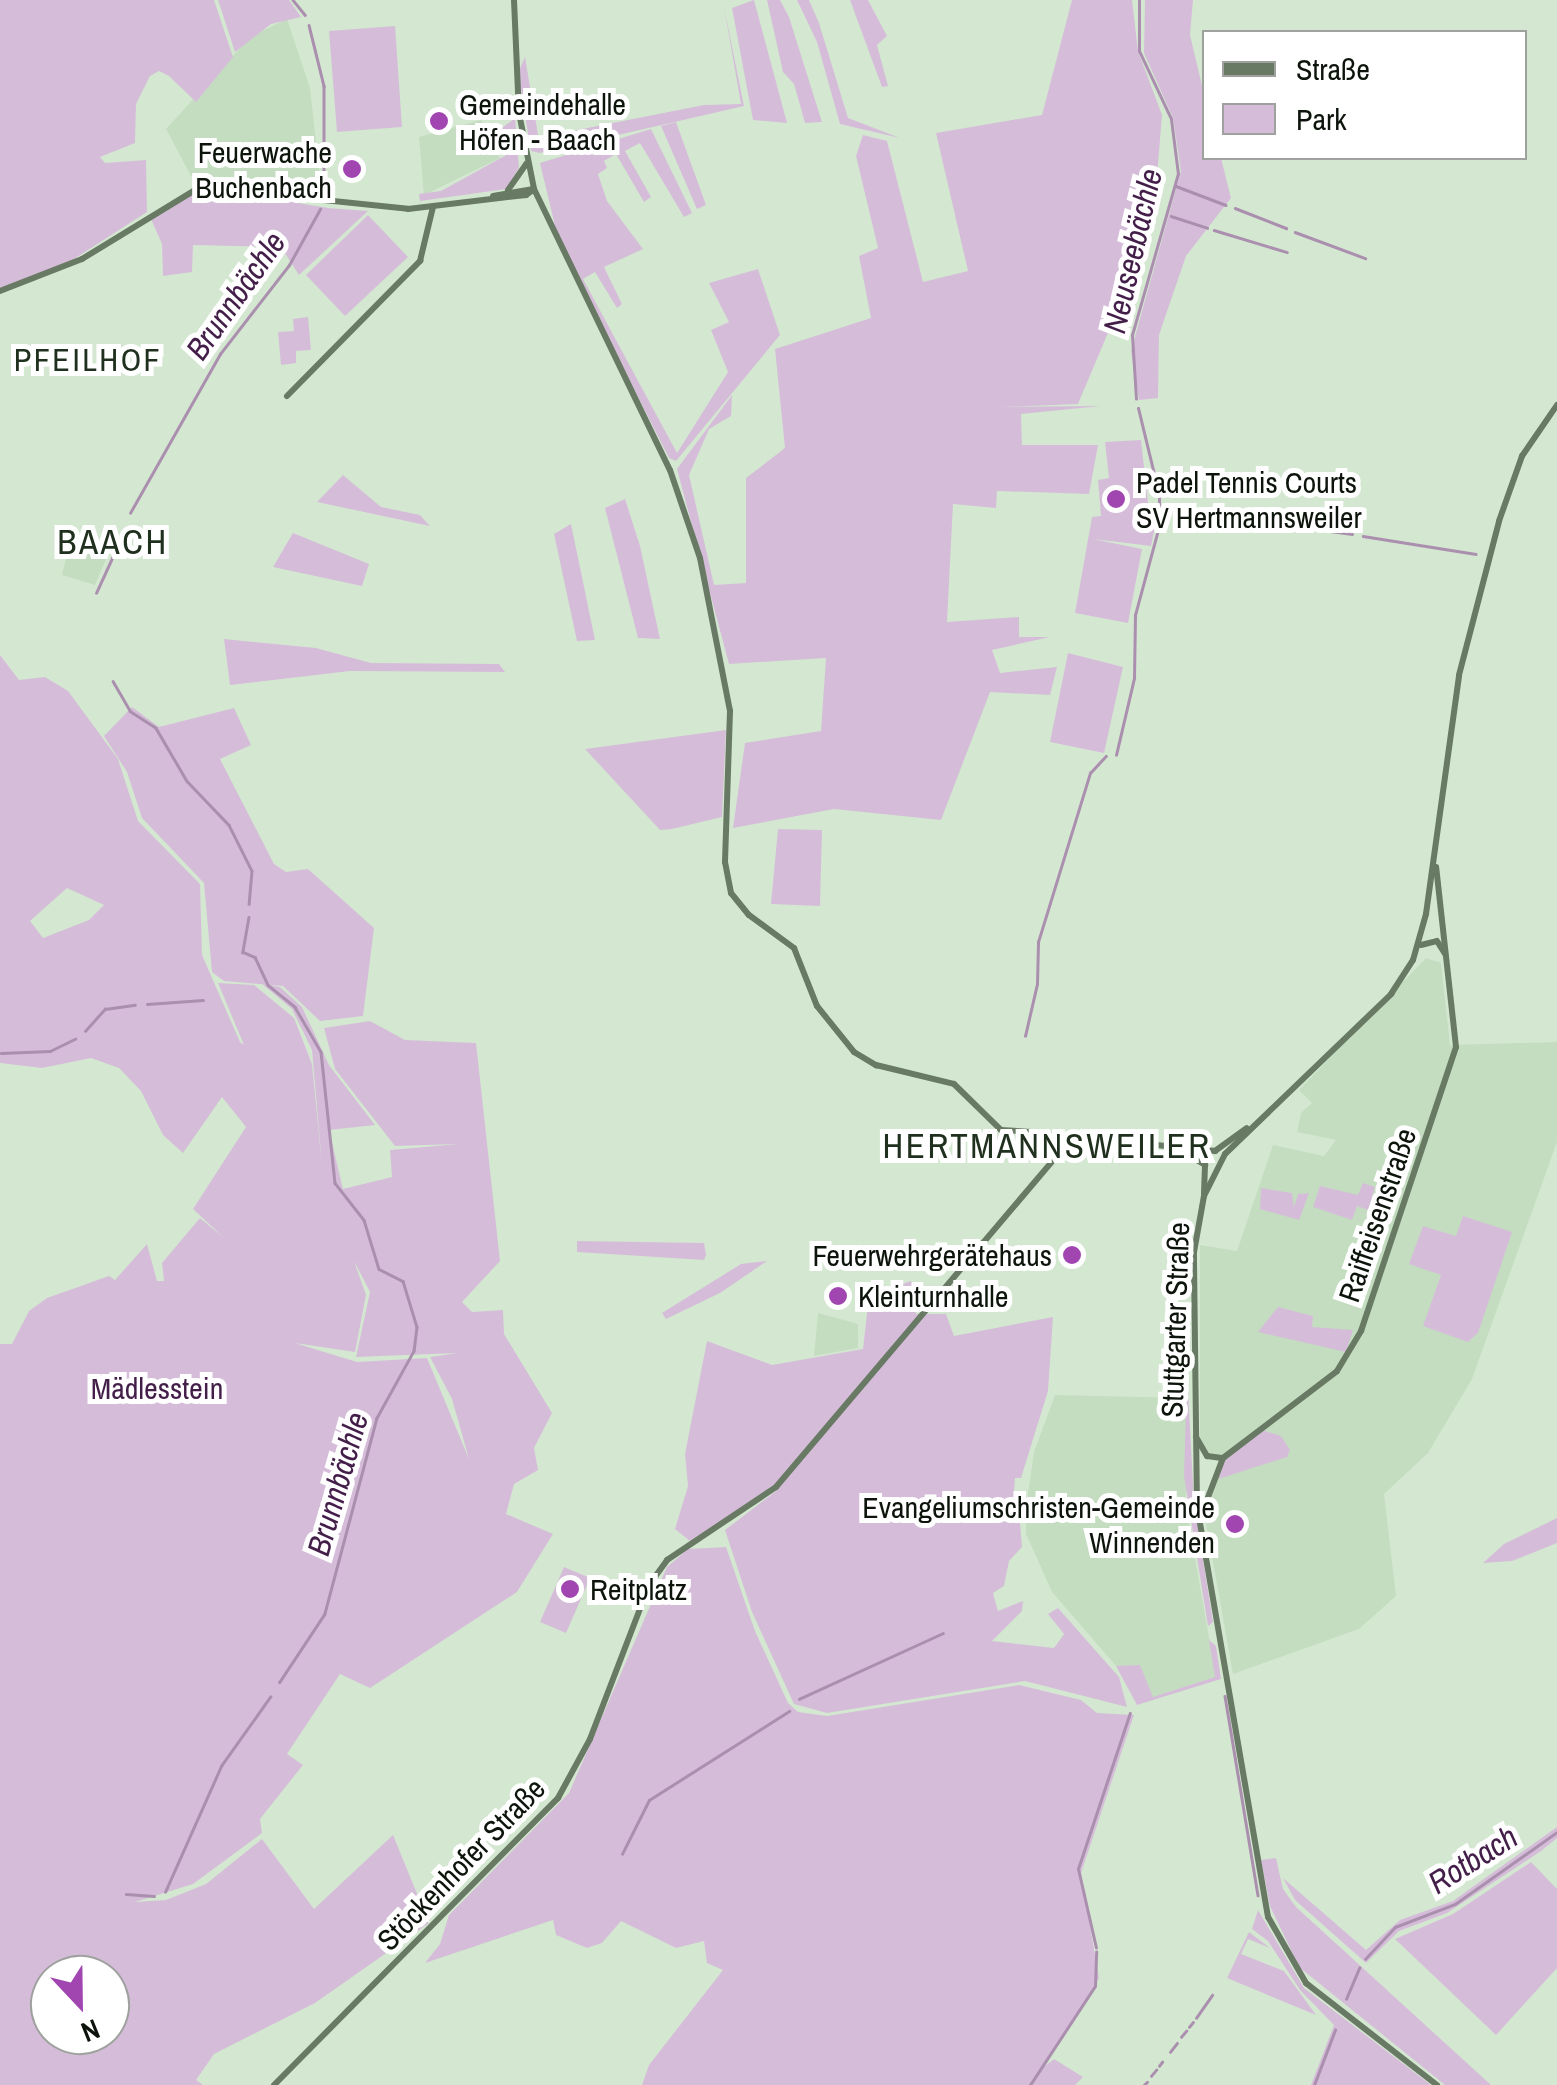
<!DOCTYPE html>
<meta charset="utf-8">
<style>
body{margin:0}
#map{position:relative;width:1557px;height:2085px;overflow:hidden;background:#d4e8d1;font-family:"Archivo Narrow",sans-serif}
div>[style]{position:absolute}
.built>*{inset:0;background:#c4ddc0}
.green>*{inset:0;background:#d5bdd9}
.stream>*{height:2.5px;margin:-1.25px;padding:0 1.25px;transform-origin:1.25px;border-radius:1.25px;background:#ab8faf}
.secondary>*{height:6px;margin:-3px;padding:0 3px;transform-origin:3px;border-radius:3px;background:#687964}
.dots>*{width:28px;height:28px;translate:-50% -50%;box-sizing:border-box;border:5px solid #fff;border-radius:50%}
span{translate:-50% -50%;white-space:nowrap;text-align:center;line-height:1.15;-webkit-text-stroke:10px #fff;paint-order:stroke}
.poi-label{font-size:30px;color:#0d140c}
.left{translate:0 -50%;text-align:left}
.right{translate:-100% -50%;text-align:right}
.street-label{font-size:30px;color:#0d140c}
.park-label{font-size:30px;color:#431e49}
.water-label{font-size:32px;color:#431e49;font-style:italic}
.neighbourhood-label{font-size:32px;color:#20301e;letter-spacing:2.5px}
.quarter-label{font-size:35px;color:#20301e;letter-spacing:2.5px}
.legend{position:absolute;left:1202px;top:30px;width:325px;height:130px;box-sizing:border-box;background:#fff;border:2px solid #9ea19e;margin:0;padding:12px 18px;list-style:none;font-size:30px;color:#0d140c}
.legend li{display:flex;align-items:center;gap:20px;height:50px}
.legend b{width:50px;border:2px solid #9ea19e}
.north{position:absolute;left:30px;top:1955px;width:100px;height:100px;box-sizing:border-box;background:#fff;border:2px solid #9ea19e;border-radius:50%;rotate:158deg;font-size:28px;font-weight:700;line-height:40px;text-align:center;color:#0d140c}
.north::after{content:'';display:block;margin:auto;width:35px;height:45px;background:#a146b1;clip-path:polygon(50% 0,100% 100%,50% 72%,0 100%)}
</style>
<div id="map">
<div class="built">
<i style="clip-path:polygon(287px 19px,310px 88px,322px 196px,191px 176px,166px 129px,250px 37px)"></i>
<i style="clip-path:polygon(481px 120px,500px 158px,424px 195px,419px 137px)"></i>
<i style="clip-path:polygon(93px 533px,107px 557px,95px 585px,62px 575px,69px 546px)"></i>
<i style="clip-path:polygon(1426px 958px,1441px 963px,1450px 1045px,1557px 1042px,1557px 1142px,1472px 1379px,1428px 1453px,1384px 1494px,1396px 1596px,1359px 1629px,1233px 1674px,1205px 1517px,1224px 1461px,1208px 1454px,1200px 1440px,1200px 1245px,1237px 1251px,1273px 1145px,1324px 1156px,1336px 1140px,1297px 1132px,1301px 1113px,1312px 1103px,1299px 1090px)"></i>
<i style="clip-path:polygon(818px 1313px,858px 1324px,858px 1348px,814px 1356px)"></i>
<i style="clip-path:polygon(1055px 1395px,1186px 1398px,1186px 1507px,1216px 1677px,1153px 1698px,1140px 1666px,1116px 1666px,1052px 1592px,1026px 1534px,1026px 1507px,1034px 1452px)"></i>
</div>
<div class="green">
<i style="clip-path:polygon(0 0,214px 0,233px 57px,196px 102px,169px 76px,159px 71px,150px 76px,136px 104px,135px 143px,100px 157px,105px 163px,146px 160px,147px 212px,60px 268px,0 288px)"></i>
<i style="clip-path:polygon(218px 0,289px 0,301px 17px,271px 24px,235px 52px)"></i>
<i style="clip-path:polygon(754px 0,787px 123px,753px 120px,732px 8px)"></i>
<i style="clip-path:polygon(767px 0,780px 0,789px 17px,822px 122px,805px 123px,794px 84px,783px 72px)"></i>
<i style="clip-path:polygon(797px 0,809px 0,819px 23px,848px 118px,900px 138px,840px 124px,817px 42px)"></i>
<i style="clip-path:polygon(850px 0,868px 0,887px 36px,877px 45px,888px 86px,882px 87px)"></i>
<i style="clip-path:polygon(1072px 0,1132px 0,1138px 51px,1162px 115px,1153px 226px,1078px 404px,1000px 407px,1101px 406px,1021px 414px,1022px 445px,1098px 445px,1089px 494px,997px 491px,996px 508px,953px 504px,947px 622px,1019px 617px,1019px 637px,1050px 637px,992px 650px,1000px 673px,1057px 667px,1050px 695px,990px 692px,941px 820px,834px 809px,733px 828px,745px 743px,821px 731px,826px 658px,729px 664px,677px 469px,732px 395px,731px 416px,709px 429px,689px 475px,714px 585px,746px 583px,746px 478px,785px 448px,775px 349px,871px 318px,859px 256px,878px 248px,856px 156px,863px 135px,887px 141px,923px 282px,968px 271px,936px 133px,1042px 115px)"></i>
<i style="clip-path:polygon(1145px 0,1193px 0,1190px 35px,1204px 94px,1204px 158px,1221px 158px,1231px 198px,1186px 256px,1159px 335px,1158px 398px,1139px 400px,1131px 351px,1181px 171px,1173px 118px,1144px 53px)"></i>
<i style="clip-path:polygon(724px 7px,744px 106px,540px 153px,531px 151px,518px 73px,525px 57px,540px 147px,575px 144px,572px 131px,704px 105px,741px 104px)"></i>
<i style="clip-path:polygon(395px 26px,402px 127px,337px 132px,329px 31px)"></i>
<i style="clip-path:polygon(515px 118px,519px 168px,506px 189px,420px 201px,419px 194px,441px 191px,510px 153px,502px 128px)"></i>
<i style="clip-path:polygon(676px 122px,706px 205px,697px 209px,661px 126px)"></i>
<i style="clip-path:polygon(651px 129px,692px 213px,684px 217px,640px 143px,625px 151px,651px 197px,644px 202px,616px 154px,604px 161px,607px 168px,598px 174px,607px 201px,643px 249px,604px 267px,622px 304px,617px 308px,595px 272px,583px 279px,677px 453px,728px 372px,711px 330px,729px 322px,709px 283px,758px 269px,780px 335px,676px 461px,669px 458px,579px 281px,557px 234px,540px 163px)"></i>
<i style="clip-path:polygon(214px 189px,328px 208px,368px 211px,299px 275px,281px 247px,193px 245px,192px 272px,163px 276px,162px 244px,151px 219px,185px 195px)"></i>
<i style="clip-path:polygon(368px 215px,408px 257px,345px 316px,306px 275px)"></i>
<i style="clip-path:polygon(308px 317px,311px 350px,296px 351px,296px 363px,281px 365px,278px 332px,294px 331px,293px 319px)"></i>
<i style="clip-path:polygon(1141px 440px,1149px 512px,1158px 512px,1151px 546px,1093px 539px,1142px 549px,1128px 623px,1075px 613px,1092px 517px,1101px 516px,1098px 480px,1109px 478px,1105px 442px)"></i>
<i style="clip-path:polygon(343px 475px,381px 507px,420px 515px,430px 526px,317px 502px)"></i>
<i style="clip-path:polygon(625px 499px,640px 546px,660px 639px,638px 638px,605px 508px)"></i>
<i style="clip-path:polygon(571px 524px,595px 640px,577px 641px,554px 534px)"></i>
<i style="clip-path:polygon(293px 533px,369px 564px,362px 586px,273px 567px)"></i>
<i style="clip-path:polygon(224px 639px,316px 648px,371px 663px,499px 664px,505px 672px,350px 671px,230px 685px)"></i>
<i style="clip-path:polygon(1068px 653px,1123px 667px,1104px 753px,1050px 742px)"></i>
<i style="clip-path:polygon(evenodd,0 655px,19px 680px,45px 677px,68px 691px,118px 759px,138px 821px,200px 884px,202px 955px,240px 1042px,244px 1045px,218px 983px,254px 985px,294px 1018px,312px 1064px,322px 1166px,312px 1050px,292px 1009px,261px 983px,280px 987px,302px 1007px,329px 1065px,375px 1125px,329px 1130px,343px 1189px,392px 1177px,390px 1150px,459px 1144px,395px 1146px,335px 1069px,324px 1028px,370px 1021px,405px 1040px,476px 1043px,500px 1261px,462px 1302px,472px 1312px,503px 1310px,504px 1334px,552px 1413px,534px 1448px,538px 1470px,514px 1484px,506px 1514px,553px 1534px,517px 1592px,370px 1688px,340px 1674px,287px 1754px,303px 1765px,260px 1819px,262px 1833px,193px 1884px,135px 1902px,166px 1900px,206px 1884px,262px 1839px,314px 1909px,393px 1835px,429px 1923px,315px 2003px,214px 2054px,196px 2080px,203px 2085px,0 2085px,0 1344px,12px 1344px,29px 1311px,47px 1298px,109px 1276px,115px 1280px,147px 1244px,157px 1281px,164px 1281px,162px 1263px,200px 1218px,224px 1238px,193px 1209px,246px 1127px,222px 1097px,183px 1153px,163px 1135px,141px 1091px,119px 1068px,91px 1058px,42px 1068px,0 1063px,0 655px,67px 888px,104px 905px,89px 920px,43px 938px,30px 921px,67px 888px,0 655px,354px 1261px,370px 1292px,356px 1357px,458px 1353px,430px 1357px,452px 1399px,469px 1459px,427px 1358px,357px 1362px,295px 1343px,355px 1352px,366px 1295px,354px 1261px,0 655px,50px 1975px,110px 1975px,110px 2035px,50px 2035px,50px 1975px)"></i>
<i style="clip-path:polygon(132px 707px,159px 727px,234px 708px,251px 745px,220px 759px,274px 864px,286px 872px,308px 869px,374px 928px,363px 1016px,320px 1021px,283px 986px,224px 981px,212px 972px,204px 883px,142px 818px,127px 772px,104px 736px)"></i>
<i style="clip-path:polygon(726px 730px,722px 817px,672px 829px,660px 830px,585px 749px)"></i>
<i style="clip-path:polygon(778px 829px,822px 830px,820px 906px,771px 904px)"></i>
<i style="clip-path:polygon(1363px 1183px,1375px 1187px,1368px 1210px,1357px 1206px,1352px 1220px,1313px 1207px,1320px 1186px,1358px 1195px)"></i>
<i style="clip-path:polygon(1261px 1188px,1292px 1193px,1294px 1207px,1298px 1194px,1309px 1193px,1299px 1220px,1260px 1209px)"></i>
<i style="clip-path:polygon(1463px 1216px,1512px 1232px,1478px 1333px,1468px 1342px,1423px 1326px,1441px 1275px,1409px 1264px,1423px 1226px,1456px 1236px)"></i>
<i style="clip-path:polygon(577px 1241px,704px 1243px,706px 1255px,704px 1260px,577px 1252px)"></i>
<i style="clip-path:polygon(767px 1261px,720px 1293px,666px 1319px,662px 1313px,741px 1264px)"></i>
<i style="clip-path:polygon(911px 1281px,916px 1314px,946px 1314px,954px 1336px,1053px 1317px,1048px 1391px,1021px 1478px,1015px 1478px,1013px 1509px,1019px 1511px,1022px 1547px,1009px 1561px,1004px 1586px,993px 1593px,998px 1611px,1023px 1601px,1022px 1611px,992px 1641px,1054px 1648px,1064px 1634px,1048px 1614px,1058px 1608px,1119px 1677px,1127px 1707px,1025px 1681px,827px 1713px,794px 1704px,752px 1612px,725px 1530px,776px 1491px,814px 1447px,776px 1487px,690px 1541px,675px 1529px,688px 1486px,685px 1454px,707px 1341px,772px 1365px,863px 1349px,869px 1296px)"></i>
<i style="clip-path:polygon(1278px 1307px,1313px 1316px,1312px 1327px,1353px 1330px,1346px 1352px,1258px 1332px)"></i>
<i style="clip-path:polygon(1187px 1372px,1194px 1503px,1213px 1622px,1208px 1626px,1184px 1476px)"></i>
<i style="clip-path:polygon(1262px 1430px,1281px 1436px,1290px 1450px,1287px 1457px,1212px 1481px,1224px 1461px)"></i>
<i style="clip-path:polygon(1557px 1518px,1557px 1543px,1512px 1561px,1483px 1563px,1504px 1544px)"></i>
<i style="clip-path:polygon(726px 1547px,755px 1631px,788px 1703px,798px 1712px,827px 1716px,1019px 1685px,1081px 1700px,1097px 1713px,1134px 1715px,1081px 1873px,1099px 1978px,1045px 2066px,1054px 2059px,1083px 2077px,1075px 2085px,642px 2085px,649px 2065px,723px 1970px,707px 1963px,704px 1941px,676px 1948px,621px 1921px,602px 1943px,587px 1948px,556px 1935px,553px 1920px,425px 1963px,440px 1944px,449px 1915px,569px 1793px,667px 1567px,688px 1549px)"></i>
<i style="clip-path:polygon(564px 1567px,590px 1578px,566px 1633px,540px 1622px)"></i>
<i style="clip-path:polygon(1209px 1640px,1216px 1646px,1221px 1679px,1153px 1700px,1137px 1705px,1116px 1666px,1140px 1665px,1153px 1697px,1215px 1677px)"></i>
<i style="clip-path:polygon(1557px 1827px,1557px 1838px,1541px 1851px,1447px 1913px,1399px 1931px,1366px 1963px,1295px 1900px,1283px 1878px,1366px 1950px,1400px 1920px,1453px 1901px)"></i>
<i style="clip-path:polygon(1276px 1858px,1283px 1889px,1296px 1907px,1491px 2085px,1445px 2085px,1299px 1967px,1270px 1906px,1261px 1860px)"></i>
<i style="clip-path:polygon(1531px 1862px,1557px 1889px,1557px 1968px,1496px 2035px,1395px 1939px,1453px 1914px)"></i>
<i style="clip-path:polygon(1258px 1910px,1304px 1988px,1431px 2085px,1311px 2085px,1334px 2025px,1300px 1990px,1268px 1941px,1252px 1929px)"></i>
<i style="clip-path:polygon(1249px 1932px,1270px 1948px,1248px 1939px,1241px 1954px,1284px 1971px,1316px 2015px,1227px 1978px)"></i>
</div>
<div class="stream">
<i style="left:293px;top:0;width:19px;rotate:51deg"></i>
<i style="left:309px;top:25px;width:63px;rotate:76.2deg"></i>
<i style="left:324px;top:86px;width:108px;rotate:90deg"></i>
<i style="left:1176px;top:186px;width:53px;rotate:20.8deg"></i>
<i style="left:1235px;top:208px;width:55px;rotate:21.4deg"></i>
<i style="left:1171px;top:216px;width:38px;rotate:18deg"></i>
<i style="left:1214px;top:230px;width:76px;rotate:16.8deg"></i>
<i style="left:1295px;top:232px;width:75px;rotate:20.4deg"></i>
<i style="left:1136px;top:399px;width:64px;rotate:-93.6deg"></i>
<i style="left:1132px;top:335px;width:167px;rotate:-74.1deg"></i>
<i style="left:1178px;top:174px;width:55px;rotate:-97.3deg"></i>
<i style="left:1171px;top:119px;width:75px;rotate:-115.2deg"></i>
<i style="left:1139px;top:51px;width:51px;rotate:-90deg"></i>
<i style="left:1161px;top:509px;width:64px;rotate:7.2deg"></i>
<i style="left:130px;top:513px;width:183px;rotate:-60.5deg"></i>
<i style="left:220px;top:354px;width:113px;rotate:-52.2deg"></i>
<i style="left:289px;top:265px;width:64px;rotate:-61deg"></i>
<i style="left:1232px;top:518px;width:121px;rotate:7.6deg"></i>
<i style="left:1363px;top:536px;width:114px;rotate:9.1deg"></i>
<i style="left:96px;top:593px;width:65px;rotate:-65.4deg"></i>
<i style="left:113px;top:681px;width:34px;rotate:60deg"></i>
<i style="left:130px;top:711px;width:31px;rotate:33deg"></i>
<i style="left:156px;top:728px;width:61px;rotate:59.7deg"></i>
<i style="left:187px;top:781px;width:61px;rotate:46.3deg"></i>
<i style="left:229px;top:825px;width:51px;rotate:63.4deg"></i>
<i style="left:252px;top:871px;width:33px;rotate:95deg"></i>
<i style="left:1116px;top:755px;width:79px;rotate:-76.8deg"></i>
<i style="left:1134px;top:678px;width:63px;rotate:-89.1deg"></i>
<i style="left:1135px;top:615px;width:92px;rotate:-74.9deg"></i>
<i style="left:1159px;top:526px;width:31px;rotate:-90deg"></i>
<i style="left:1159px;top:495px;width:89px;rotate:-103.6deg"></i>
<i style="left:249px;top:917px;width:36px;rotate:100deg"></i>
<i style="left:243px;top:952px;width:13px;rotate:23deg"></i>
<i style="left:255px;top:957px;width:31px;rotate:65deg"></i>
<i style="left:268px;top:985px;width:35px;rotate:39deg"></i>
<i style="left:295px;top:1007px;width:52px;rotate:60deg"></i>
<i style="left:321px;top:1052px;width:132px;rotate:83.9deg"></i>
<i style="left:335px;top:1183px;width:47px;rotate:51.9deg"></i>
<i style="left:364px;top:1220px;width:51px;rotate:73deg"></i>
<i style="left:379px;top:1269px;width:27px;rotate:27deg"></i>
<i style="left:403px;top:1281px;width:48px;rotate:73.1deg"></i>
<i style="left:417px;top:1327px;width:24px;rotate:97deg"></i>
<i style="left:414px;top:1351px;width:77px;rotate:118.9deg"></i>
<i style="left:377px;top:1418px;width:203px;rotate:104.9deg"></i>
<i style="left:325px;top:1614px;width:82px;rotate:123.5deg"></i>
<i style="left:147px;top:1004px;width:56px;rotate:-4.1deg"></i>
<i style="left:85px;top:1031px;width:30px;rotate:-48deg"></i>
<i style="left:105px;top:1009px;width:30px;rotate:-8deg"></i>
<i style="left:1025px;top:1036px;width:53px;rotate:-77deg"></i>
<i style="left:1037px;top:984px;width:42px;rotate:-88.6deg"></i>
<i style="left:1038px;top:942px;width:177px;rotate:-72.9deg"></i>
<i style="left:1090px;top:773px;width:23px;rotate:-47deg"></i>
<i style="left:1px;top:1053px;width:49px;rotate:-2.3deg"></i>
<i style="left:50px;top:1051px;width:28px;rotate:-26deg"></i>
<i style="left:1225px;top:1696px;width:202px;rotate:80.6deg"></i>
<i style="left:799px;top:1699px;width:158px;rotate:-24.6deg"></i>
<i style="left:622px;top:1854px;width:60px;rotate:-63.4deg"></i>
<i style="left:649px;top:1800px;width:166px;rotate:-32.4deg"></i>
<i style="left:165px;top:1892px;width:138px;rotate:-66deg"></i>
<i style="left:221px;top:1766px;width:85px;rotate:-54.6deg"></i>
<i style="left:126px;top:1894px;width:28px;rotate:4deg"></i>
<i style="left:1096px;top:1948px;width:81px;rotate:-102.8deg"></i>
<i style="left:1078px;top:1869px;width:164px;rotate:-71.6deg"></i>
<i style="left:1365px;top:1959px;width:44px;rotate:-46.8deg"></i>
<i style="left:1395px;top:1927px;width:64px;rotate:-21deg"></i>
<i style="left:1455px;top:1904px;width:125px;rotate:-35.2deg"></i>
<i style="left:1346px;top:1999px;width:34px;rotate:-67deg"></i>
<i style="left:1196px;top:2018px;width:28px;rotate:-55deg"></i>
<i style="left:1189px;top:2027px;width:6px;rotate:-51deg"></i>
<i style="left:1181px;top:2037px;width:8px;rotate:-50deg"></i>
<i style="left:1170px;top:2052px;width:11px;rotate:-52deg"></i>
<i style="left:1159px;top:2066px;width:5px;rotate:-53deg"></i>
<i style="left:1151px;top:2076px;width:8px;rotate:-50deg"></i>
<i style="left:1030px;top:2085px;width:118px;rotate:-56.7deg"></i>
<i style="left:1095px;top:1986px;width:34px;rotate:-88deg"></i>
<i style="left:1144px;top:2085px;width:4px;rotate:-45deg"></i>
<i style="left:1314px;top:2085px;width:59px;rotate:-69.1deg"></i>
</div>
<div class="secondary">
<i style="left:514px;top:0;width:113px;rotate:87.5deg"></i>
<i style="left:519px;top:113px;width:77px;rotate:78.8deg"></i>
<i style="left:534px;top:189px;width:312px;rotate:64.2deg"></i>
<i style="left:670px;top:470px;width:93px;rotate:71.2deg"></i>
<i style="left:700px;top:558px;width:156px;rotate:78.9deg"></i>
<i style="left:730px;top:711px;width:151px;rotate:91.9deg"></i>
<i style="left:725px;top:862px;width:32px;rotate:79deg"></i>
<i style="left:731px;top:893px;width:28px;rotate:51deg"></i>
<i style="left:749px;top:915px;width:56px;rotate:36.3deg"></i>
<i style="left:794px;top:948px;width:62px;rotate:68.4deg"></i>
<i style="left:817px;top:1006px;width:59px;rotate:51.2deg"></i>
<i style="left:854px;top:1052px;width:26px;rotate:31deg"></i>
<i style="left:876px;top:1065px;width:80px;rotate:13.7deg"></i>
<i style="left:954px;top:1084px;width:66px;rotate:44.4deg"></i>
<i style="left:1001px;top:1130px;width:46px;rotate:3.7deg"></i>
<i style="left:1047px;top:1133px;width:22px;rotate:32deg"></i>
<i style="left:508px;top:190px;width:32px;rotate:-55deg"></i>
<i style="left:493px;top:196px;width:41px;rotate:-9.9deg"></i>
<i style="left:0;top:291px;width:88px;rotate:-21.3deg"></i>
<i style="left:82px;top:259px;width:138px;rotate:-31.4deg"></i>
<i style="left:200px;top:187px;width:209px;rotate:6deg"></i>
<i style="left:408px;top:209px;width:119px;rotate:-6.8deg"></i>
<i style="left:526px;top:195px;width:10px;rotate:-37deg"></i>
<i style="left:287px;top:396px;width:190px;rotate:-45.4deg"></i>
<i style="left:420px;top:261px;width:56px;rotate:-76.5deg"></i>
<i style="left:1421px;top:945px;width:16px;rotate:-14deg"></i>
<i style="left:1437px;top:941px;width:15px;rotate:58deg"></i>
<i style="left:1181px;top:1151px;width:28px;rotate:30deg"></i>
<i style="left:1205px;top:1165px;width:29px;rotate:92deg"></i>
<i style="left:1196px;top:1437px;width:22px;rotate:60deg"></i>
<i style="left:1207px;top:1456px;width:15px;rotate:8deg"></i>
<i style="left:1202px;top:1513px;width:59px;rotate:-69.1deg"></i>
<i style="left:1223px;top:1458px;width:143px;rotate:-37.3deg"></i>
<i style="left:1337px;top:1371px;width:47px;rotate:-59deg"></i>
<i style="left:1361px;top:1331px;width:299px;rotate:-71.5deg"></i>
<i style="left:1456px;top:1047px;width:181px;rotate:-96.3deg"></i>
<i style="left:274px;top:2085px;width:404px;rotate:-45.3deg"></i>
<i style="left:558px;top:1798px;width:67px;rotate:-61.5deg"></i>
<i style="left:590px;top:1739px;width:165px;rotate:-69deg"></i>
<i style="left:649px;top:1585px;width:31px;rotate:-54deg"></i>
<i style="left:667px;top:1560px;width:131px;rotate:-33.8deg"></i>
<i style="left:776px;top:1487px;width:448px;rotate:-49.7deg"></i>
<i style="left:1066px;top:1145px;width:22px;rotate:-18deg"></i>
<i style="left:1087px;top:1138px;width:129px;rotate:5.8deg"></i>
<i style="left:1215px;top:1151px;width:39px;rotate:-36deg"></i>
<i style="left:1437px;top:2085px;width:166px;rotate:-142.1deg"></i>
<i style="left:1306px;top:1983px;width:76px;rotate:-119.9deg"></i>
<i style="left:1268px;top:1917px;width:415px;rotate:-99.8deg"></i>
<i style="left:1197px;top:1508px;width:256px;rotate:-90.7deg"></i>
<i style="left:1194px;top:1252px;width:57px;rotate:-79.9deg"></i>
<i style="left:1204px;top:1196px;width:47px;rotate:-63.4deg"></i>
<i style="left:1225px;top:1154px;width:231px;rotate:-43.9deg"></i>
<i style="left:1391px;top:994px;width:40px;rotate:-57.1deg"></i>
<i style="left:1413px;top:960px;width:48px;rotate:-74.2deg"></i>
<i style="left:1426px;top:914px;width:241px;rotate:-82.1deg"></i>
<i style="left:1459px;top:675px;width:159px;rotate:-75.4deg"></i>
<i style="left:1499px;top:521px;width:69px;rotate:-70.5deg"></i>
<i style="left:1522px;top:456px;width:62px;rotate:-55.5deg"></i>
</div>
<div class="dots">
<i style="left:439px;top:121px;background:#a146b1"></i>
<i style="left:352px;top:169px;background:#a146b1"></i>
<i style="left:1116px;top:499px;background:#a146b1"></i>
<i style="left:1072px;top:1255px;background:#a146b1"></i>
<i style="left:838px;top:1296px;background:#a146b1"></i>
<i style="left:1235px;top:1524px;background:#a146b1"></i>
<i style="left:570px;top:1589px;background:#a146b1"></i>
</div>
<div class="poi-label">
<span class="left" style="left:459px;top:121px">Gemeindehalle<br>Höfen - Baach</span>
<span class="right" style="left:332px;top:169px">Feuerwache<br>Buchenbach</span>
<span class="left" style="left:1136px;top:499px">Padel Tennis Courts<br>SV Hertmannsweiler</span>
<span class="right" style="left:1052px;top:1255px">Feuerwehrgerätehaus</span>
<span class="left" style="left:858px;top:1296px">Kleinturnhalle</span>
<span class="right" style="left:1215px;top:1524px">Evangeliumschristen-Gemeinde<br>Winnenden</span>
<span class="left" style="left:590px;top:1589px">Reitplatz</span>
</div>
<div class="street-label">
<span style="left:1377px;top:1215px;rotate:-71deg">Raiffeisenstraße</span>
<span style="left:1175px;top:1320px;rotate:-88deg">Stuttgarter Straße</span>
<span style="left:461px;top:1864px;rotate:-46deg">Stöckenhofer Straße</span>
</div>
<div class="park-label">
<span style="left:157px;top:1388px">Mädlesstein</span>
</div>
<div class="water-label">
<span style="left:1133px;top:251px;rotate:-77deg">Neuseebächle</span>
<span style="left:236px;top:296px;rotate:-55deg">Brunnbächle</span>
<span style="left:338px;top:1484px;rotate:-74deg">Brunnbächle</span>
<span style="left:1473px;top:1860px;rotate:-32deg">Rotbach</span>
</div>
<div class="neighbourhood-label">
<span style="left:88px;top:360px">PFEILHOF</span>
</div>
<div class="quarter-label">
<span style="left:113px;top:542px">BAACH</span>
<span style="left:1047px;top:1146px">HERTMANNSWEILER</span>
</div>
<ul class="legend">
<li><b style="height:12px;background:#687964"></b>Straße</li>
<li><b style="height:28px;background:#d5bdd9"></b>Park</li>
</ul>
<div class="north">N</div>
</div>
